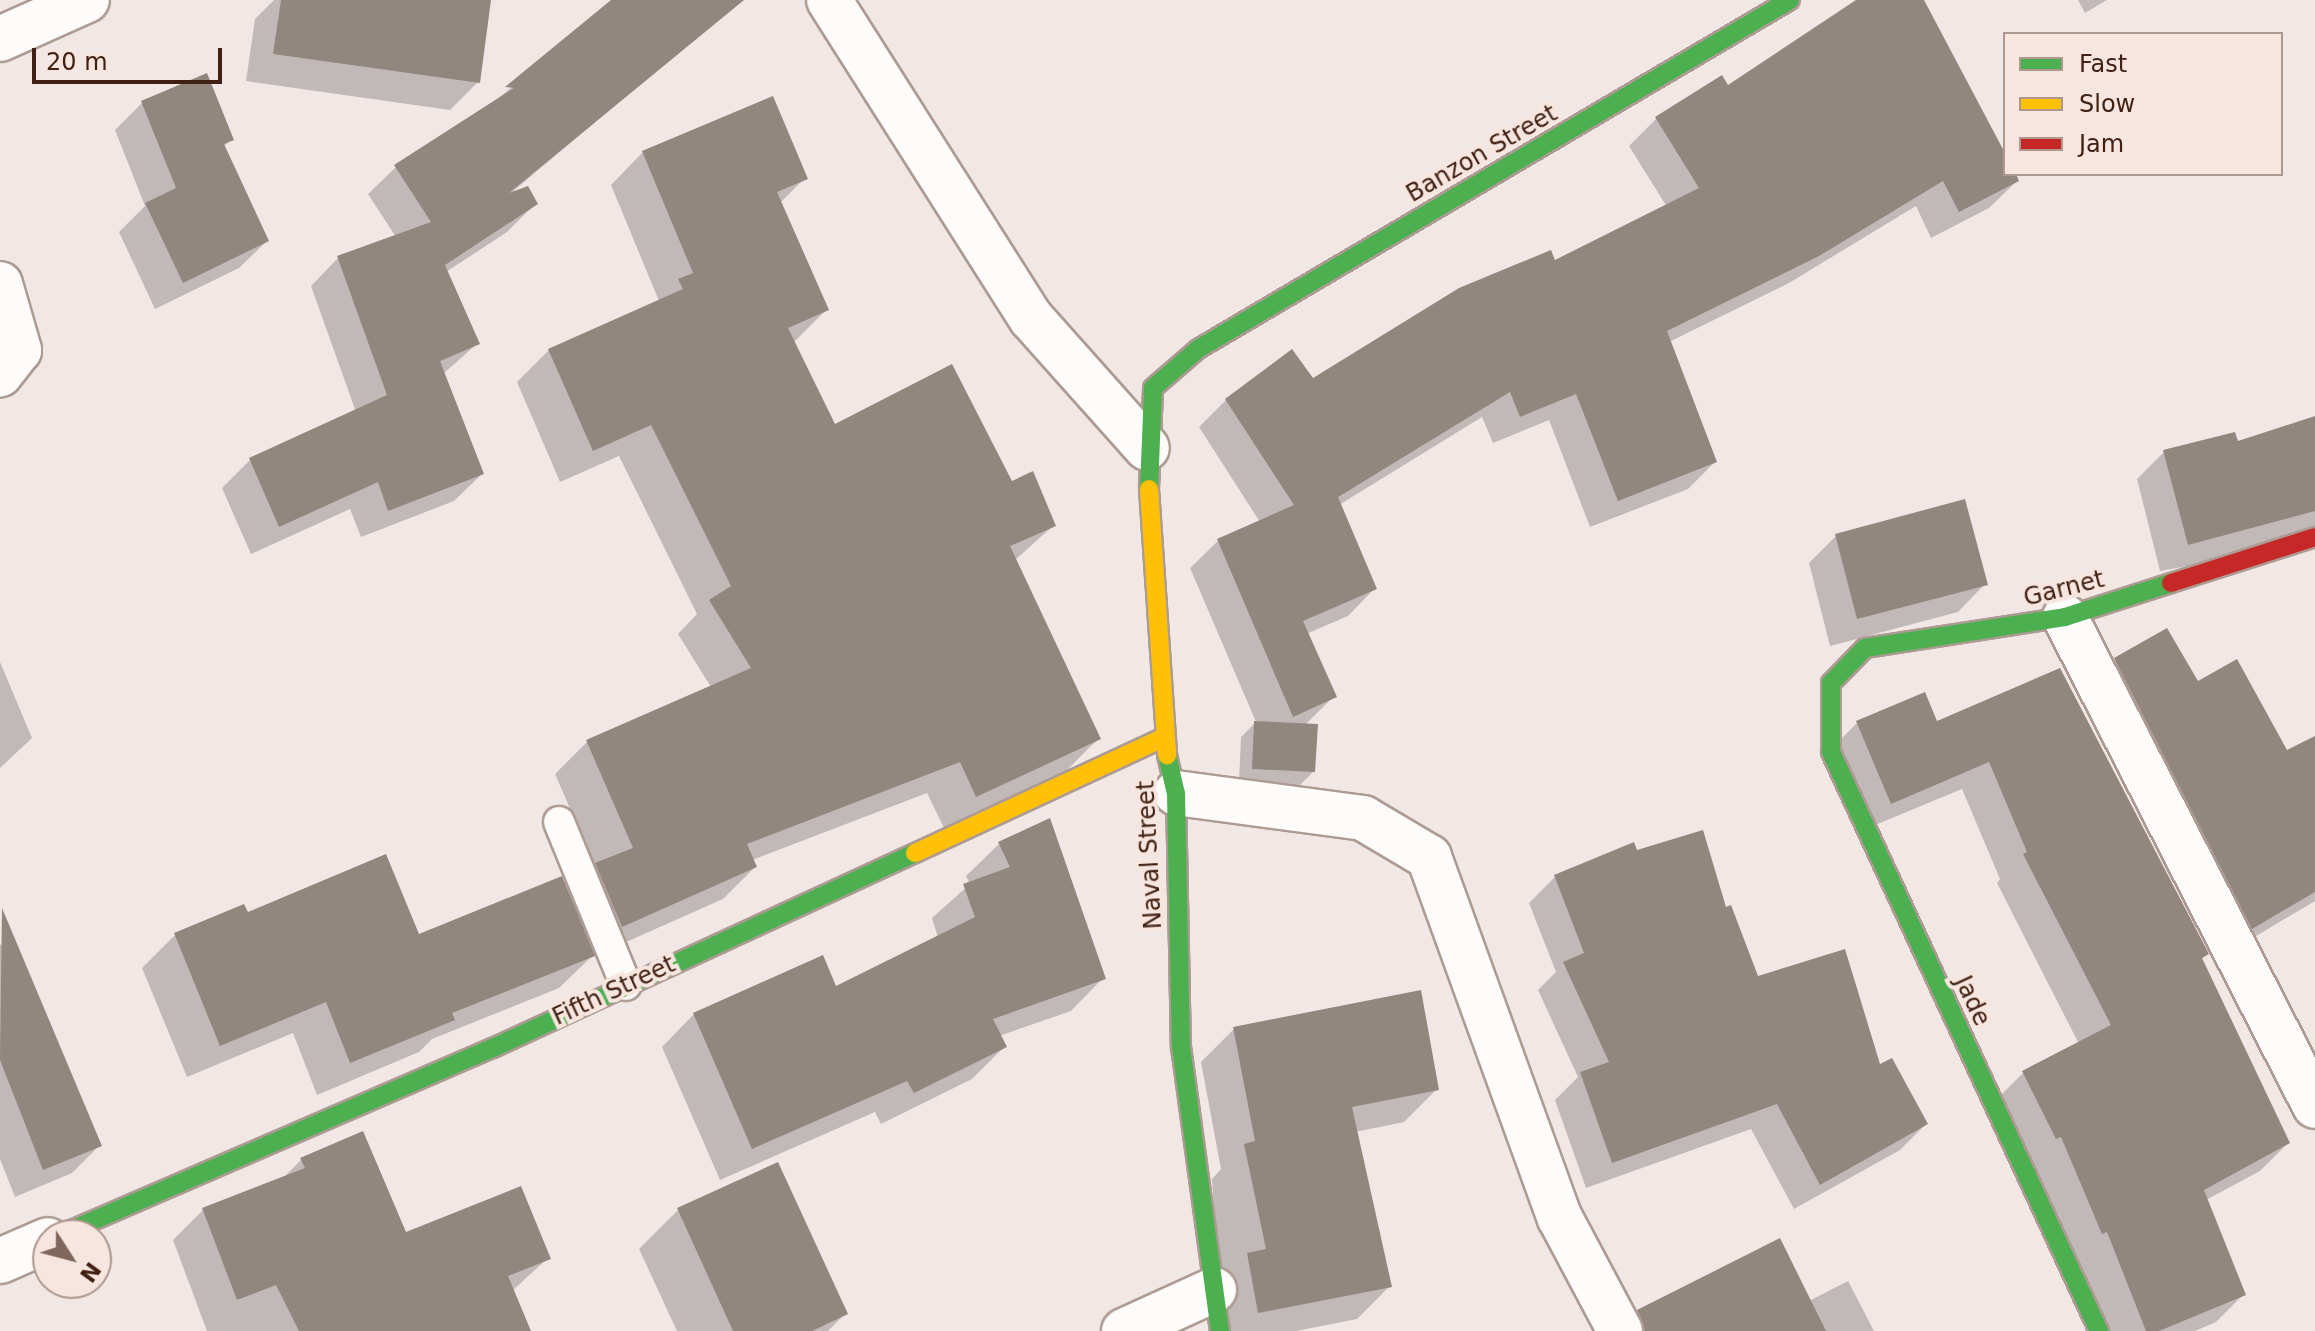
<!DOCTYPE html>
<style>
body{margin:0}
#map{position:relative;width:2315px;height:1331px;overflow:hidden;background:#f1e8e5;font-family:"DejaVu Sans",sans-serif}
div>[style]{position:absolute}
.shadow>*{inset:0;background:#0003}
.building>*{inset:0;background:#91877f}
.roads{filter:drop-shadow(2px 0 #ad9b93) drop-shadow(-2px 0 #ad9b93) drop-shadow(0 2px #ad9b93) drop-shadow(0 -2px #ad9b93)}
.lane>*{height:30px;margin:-15px;padding:0 15px;transform-origin:15px;border-radius:15px;background:#fdfcfb}
.street>*{height:44px;margin:-22px;padding:0 22px;transform-origin:22px;border-radius:22px;background:#fdfcfb}
.fast>*{height:18px;margin:-9px;padding:0 9px;transform-origin:9px;border-radius:9px;background:#4caf50}
.slow>*{height:18px;margin:-9px;padding:0 9px;transform-origin:9px;border-radius:9px;background:#ffc107}
.jam>*{height:18px;margin:-9px;padding:0 9px;transform-origin:9px;border-radius:9px;background:#c62828}
span{translate:-50% -50%;white-space:nowrap;text-align:center;line-height:1.15;-webkit-text-stroke:8px #f7e6df;paint-order:stroke}
.street-label{font-size:24px;color:#412113}
.legend{position:absolute;left:2003px;top:32px;width:280px;height:144px;box-sizing:border-box;background:#f7e6df;border:2px solid #ae978d;margin:0;padding:10px 14px;list-style:none;font-size:24px;color:#412113}
.legend li{display:flex;align-items:center;gap:16px;height:40px}
.legend b{width:40px;border:2px solid #ae978d}
.north{position:absolute;left:32px;top:1219px;width:80px;height:80px;box-sizing:border-box;background:#f7e6df;border:2px solid #ae978d;border-radius:50%;rotate:126deg;font-size:22px;font-weight:700;line-height:32px;text-align:center;color:#412113}
.north::after{content:'';display:block;margin:auto;width:28px;height:36px;background:#7f675c;clip-path:polygon(50% 0,100% 100%,50% 72%,0 100%)}
.scale{position:absolute;left:32px;top:48px;width:190px;height:36px;box-sizing:border-box;border:4px solid #412113;border-top:0;padding-left:10px;font-size:24px;line-height:28px;white-space:nowrap;color:#412113;-webkit-text-stroke:6px #f7e6df;paint-order:stroke}
</style>
<div id="map">
<div class="shadow">
<i style="clip-path:polygon(274px 0,489px 0,478px 82px,450px 110px,246px 81px,255px 19px)"></i>
<i style="clip-path:polygon(614px 0,720px 0,728px 10px,511px 193px,535px 204px,507px 232px,446px 272px,478px 343px,443px 374px,482px 474px,454px 501px,361px 537px,350px 509px,251px 554px,222px 488px,250px 460px,356px 412px,311px 286px,338px 258px,396px 237px,368px 194px,396px 167px,486px 109px)"></i>
<i style="clip-path:polygon(1861px 0,1921px 0,2005px 159px,2005px 174px,2017px 181px,1989px 208px,1931px 238px,1916px 206px,1789px 283px,1669px 342px,1715px 462px,1688px 489px,1590px 527px,1549px 420px,1493px 443px,1482px 417px,1339px 505px,1375px 588px,1348px 616px,1306px 634px,1334px 696px,1305px 725px,1313px 772px,1299px 786px,1239px 782px,1241px 737px,1256px 722px,1190px 568px,1218px 541px,1260px 522px,1199px 427px,1226px 400px,1312px 380px,1667px 207px,1629px 146px,1656px 119px,1728px 88px)"></i>
<i style="clip-path:polygon(2078px 0,2107px 0,2085px 13px)"></i>
<i style="clip-path:polygon(142px 103px,232px 139px,223px 147px,267px 241px,239px 268px,155px 309px,119px 232px,145px 206px,115px 130px)"></i>
<i style="clip-path:polygon(643px 152px,805px 178px,780px 203px,826px 310px,794px 342px,834px 427px,1011px 484px,1054px 525px,1014px 561px,1098px 739px,1066px 771px,944px 828px,927px 793px,752px 860px,755px 867px,723px 899px,590px 958px,559px 988px,432px 1039px,419px 1052px,317px 1095px,293px 1033px,187px 1077px,142px 968px,175px 935px,243px 906px,246px 914px,418px 937px,567px 894px,595px 866px,555px 774px,587px 742px,711px 687px,678px 634px,697px 614px,619px 456px,560px 482px,517px 382px,549px 350px,659px 301px,611px 185px)"></i>
<i style="clip-path:polygon(2315px 418px,2315px 543px,2160px 571px,2137px 479px,2164px 452px,2236px 444px)"></i>
<i style="clip-path:polygon(1836px 536px,1985px 584px,1958px 612px,1830px 646px,1809px 563px)"></i>
<i style="clip-path:polygon(2116px 660px,2197px 684px,2286px 752px,2315px 738px,2315px 901px,2224px 955px,2088px 688px)"></i>
<i style="clip-path:polygon(0 662px,32px 738px,0 768px)"></i>
<i style="clip-path:polygon(2059px 670px,2207px 954px,2200px 960px,2288px 1143px,2260px 1171px,2206px 1200px,2244px 1294px,2216px 1322px,2195px 1331px,2108px 1331px,1996px 1100px,2023px 1073px,2079px 1044px,1997px 883px,2000px 879px,1962px 789px,1863px 830px,1830px 750px,1857px 723px,1936px 724px)"></i>
<i style="clip-path:polygon(999px 844px,1103px 978px,1071px 1011px,999px 1036px,1004px 1047px,972px 1079px,881px 1124px,875px 1112px,720px 1180px,662px 1047px,694px 1014px,835px 989px,938px 938px,932px 918px,970px 884px,966px 876px)"></i>
<i style="clip-path:polygon(1636px 853px,1725px 910px,1756px 978px,1879px 1067px,1926px 1124px,1900px 1150px,1794px 1209px,1751px 1129px,1586px 1188px,1555px 1100px,1578px 1077px,1538px 990px,1556px 972px,1529px 903px,1555px 877px)"></i>
<i style="clip-path:polygon(13px 940px,99px 1146px,72px 1173px,15px 1197px,0 1159px,0 945px)"></i>
<i style="clip-path:polygon(1234px 1029px,1437px 1089px,1404px 1122px,1355px 1132px,1390px 1286px,1357px 1319px,1296px 1331px,1222px 1331px,1212px 1179px,1221px 1169px,1201px 1062px)"></i>
<i style="clip-path:polygon(301px 1160px,405px 1234px,548px 1258px,512px 1291px,529px 1331px,207px 1331px,173px 1240px,203px 1210px,282px 1179px)"></i>
<i style="clip-path:polygon(678px 1210px,845px 1314px,828px 1331px,677px 1331px,639px 1249px)"></i>
<i style="clip-path:polygon(1848px 1281px,1874px 1331px,1638px 1331px,1635px 1327px,1663px 1300px,1809px 1301px)"></i>
</div>
<div class="building">
<i style="clip-path:polygon(281px 0,491px 0,480px 83px,273px 54px)"></i>
<i style="clip-path:polygon(611px 0,744px 0,509px 193px,528px 186px,538px 204px,445px 265px,480px 344px,440px 361px,484px 474px,388px 511px,378px 482px,279px 527px,249px 458px,387px 395px,337px 256px,431px 222px,394px 165px,514px 88px,505px 87px)"></i>
<i style="clip-path:polygon(1856px 0,1924px 0,2005px 153px,2005px 174px,2016px 174px,2019px 181px,1959px 212px,1943px 181px,1819px 256px,1667px 331px,1717px 462px,1618px 501px,1576px 394px,1520px 417px,1510px 392px,1338px 497px,1377px 589px,1303px 621px,1337px 697px,1293px 717px,1217px 539px,1294px 505px,1225px 399px,1292px 349px,1313px 378px,1459px 288px,1551px 250px,1555px 260px,1699px 188px,1655px 117px,1722px 75px,1728px 85px)"></i>
<i style="clip-path:polygon(207px 73px,234px 140px,224px 144px,269px 241px,183px 283px,145px 203px,176px 188px,141px 101px)"></i>
<i style="clip-path:polygon(773px 96px,808px 179px,777px 192px,829px 310px,788px 328px,835px 424px,952px 364px,1012px 481px,1033px 471px,1056px 526px,1010px 546px,1101px 739px,976px 797px,960px 762px,747px 844px,757px 867px,622px 927px,595px 863px,633px 848px,586px 740px,751px 668px,709px 600px,731px 586px,651px 425px,593px 451px,548px 349px,683px 289px,678px 279px,693px 273px,642px 151px)"></i>
<i style="clip-path:polygon(2315px 416px,2315px 511px,2188px 545px,2163px 450px,2235px 432px,2238px 441px)"></i>
<i style="clip-path:polygon(1965px 499px,1988px 585px,1857px 619px,1835px 534px)"></i>
<i style="clip-path:polygon(2167px 628px,2198px 681px,2237px 659px,2287px 750px,2315px 736px,2315px 892px,2252px 929px,2114px 658px)"></i>
<i style="clip-path:polygon(2060px 668px,2209px 954px,2202px 958px,2290px 1143px,2204px 1190px,2246px 1295px,2159px 1331px,2146px 1331px,2107px 1232px,2102px 1234px,2061px 1137px,2056px 1139px,2022px 1071px,2111px 1025px,2023px 854px,2027px 852px,1989px 762px,1891px 804px,1856px 721px,1925px 692px,1937px 721px)"></i>
<i style="clip-path:polygon(1254px 721px,1318px 724px,1315px 772px,1252px 769px)"></i>
<i style="clip-path:polygon(1050px 818px,1106px 979px,993px 1019px,1007px 1047px,914px 1093px,907px 1081px,752px 1149px,693px 1013px,823px 955px,836px 986px,975px 917px,963px 884px,1010px 867px,998px 842px)"></i>
<i style="clip-path:polygon(1703px 830px,1726px 907px,1731px 905px,1758px 976px,1845px 949px,1880px 1064px,1892px 1058px,1928px 1124px,1820px 1185px,1777px 1104px,1612px 1163px,1580px 1072px,1609px 1062px,1563px 962px,1584px 953px,1554px 875px,1634px 842px,1637px 850px)"></i>
<i style="clip-path:polygon(386px 854px,419px 934px,562px 876px,595px 956px,452px 1013px,455px 1020px,350px 1063px,326px 1002px,220px 1046px,174px 933px,244px 904px,248px 912px)"></i>
<i style="clip-path:polygon(2px 908px,102px 1146px,43px 1170px,0 1060px)"></i>
<i style="clip-path:polygon(1421px 990px,1439px 1090px,1352px 1107px,1392px 1287px,1258px 1313px,1247px 1253px,1266px 1249px,1244px 1144px,1255px 1141px,1233px 1027px)"></i>
<i style="clip-path:polygon(363px 1131px,406px 1232px,521px 1186px,551px 1259px,508px 1276px,531px 1331px,299px 1331px,276px 1285px,237px 1300px,202px 1208px,305px 1168px,300px 1158px)"></i>
<i style="clip-path:polygon(778px 1162px,848px 1314px,812px 1331px,733px 1331px,677px 1208px)"></i>
<i style="clip-path:polygon(1780px 1238px,1826px 1331px,1645px 1331px,1637px 1310px)"></i>
</div>
<div class="roads">
<div class="lane">
<i style="left:559px;top:822px;width:176px;rotate:67.7deg"></i>
</div>
<div class="street">
<i style="left:829px;top:0;width:377px;rotate:57.6deg"></i>
<i style="left:1031px;top:318px;width:174px;rotate:48.3deg"></i>
<i style="left:0;top:39px;width:95px;rotate:-24.1deg"></i>
<i style="left:0;top:284px;width:69px;rotate:73.9deg"></i>
<i style="left:19px;top:350px;width:31px;rotate:128deg"></i>
<i style="left:2065px;top:617px;width:549px;rotate:62.92deg"></i>
<i style="left:1176px;top:793px;width:189px;rotate:7.6deg"></i>
<i style="left:1363px;top:818px;width:77px;rotate:30.6deg"></i>
<i style="left:1429px;top:857px;width:384px;rotate:70.1deg"></i>
<i style="left:1560px;top:1218px;width:128px;rotate:62deg"></i>
<i style="left:0;top:1261px;width:52px;rotate:-23.6deg"></i>
<i style="left:1124px;top:1331px;width:99px;rotate:-24.5deg"></i>
</div>
<div class="fast">
<i style="left:1149px;top:489px;width:101px;rotate:-87.7deg"></i>
<i style="left:1153px;top:388px;width:60px;rotate:-40.9deg"></i>
<i style="left:1198px;top:349px;width:687px;rotate:-30.52deg"></i>
<i style="left:1167px;top:755px;width:39px;rotate:77deg"></i>
<i style="left:1176px;top:793px;width:254px;rotate:88.9deg"></i>
<i style="left:1181px;top:1047px;width:287px;rotate:82.2deg"></i>
<i style="left:60px;top:1235px;width:472px;rotate:-23.4deg"></i>
<i style="left:493px;top:1048px;width:465px;rotate:-24.8deg"></i>
<i style="left:2099px;top:1331px;width:638px;rotate:-114.84deg"></i>
<i style="left:1831px;top:752px;width:69px;rotate:-90deg"></i>
<i style="left:1831px;top:683px;width:49px;rotate:-45.8deg"></i>
<i style="left:1865px;top:648px;width:202px;rotate:-8.8deg"></i>
<i style="left:2065px;top:617px;width:111px;rotate:-17.8deg"></i>
</div>
<div class="slow">
<i style="left:1149px;top:489px;width:267px;rotate:86.1deg"></i>
<i style="left:915px;top:853px;width:273px;rotate:-24.9deg"></i>
</div>
<div class="jam">
<i style="left:2171px;top:583px;width:151px;rotate:-17.7deg"></i>
</div>
</div>
<div class="street-label">
<span style="left:1482px;top:154px;rotate:-30deg">Banzon Street</span>
<span style="left:2064px;top:589px;rotate:-14deg">Garnet</span>
<span style="left:1150px;top:855px;rotate:-93deg">Naval Street</span>
<span style="left:614px;top:991px;rotate:-25deg">Fifth Street</span>
<span style="left:1972px;top:1001px;rotate:65deg">Jade</span>
</div>
<ul class="legend">
<li><b style="height:10px;background:#4caf50"></b>Fast</li>
<li><b style="height:10px;background:#ffc107"></b>Slow</li>
<li><b style="height:10px;background:#c62828"></b>Jam</li>
</ul>
<div class="north">N</div>
<div class="scale">20 m</div>
</div>
